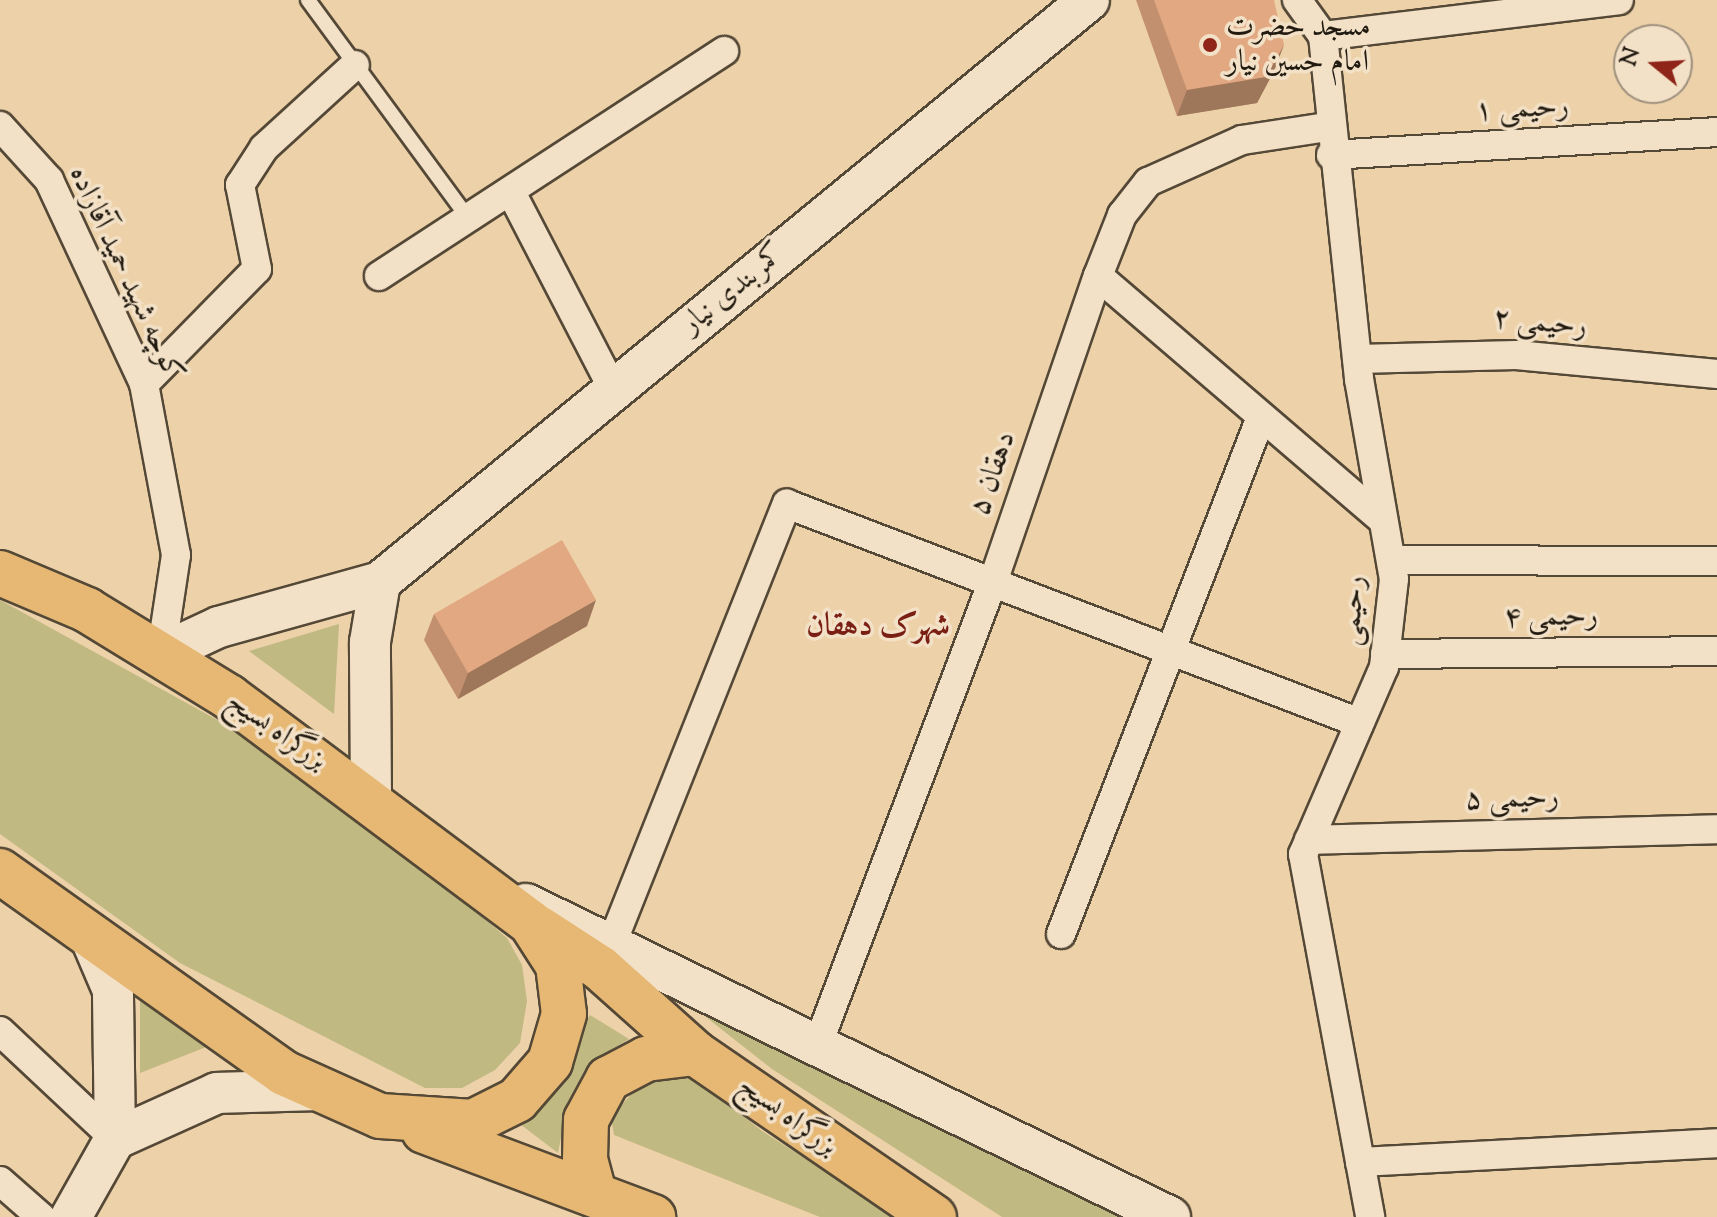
<!DOCTYPE html>
<meta charset="utf-8">
<style>
body{margin:0}
#map{position:relative;width:1717px;height:1217px;overflow:hidden;background:#edd1a9;font-family:"Sorts Mill Goudy",Amiri,serif}
div>[style]{position:absolute}
.green>*{inset:0;background:#c0b982}
.roads{filter:drop-shadow(2px 0 #544836) drop-shadow(-2px 0 #544836) drop-shadow(0 2px #544836) drop-shadow(0 -2px #544836)}
.lane>*{height:14px;margin:-7px;padding:0 7px;transform-origin:7px;border-radius:7px;background:#f3e1c7}
.street>*{height:28px;margin:-14px;padding:0 14px;transform-origin:14px;border-radius:14px;background:#f3e1c7}
.secondary>*{height:40px;margin:-20px;padding:0 20px;transform-origin:20px;border-radius:20px;background:#f3e1c7}
.highway>*{height:44px;margin:-22px;padding:0 22px;transform-origin:22px;border-radius:22px;background:#e6b874}
.wall>*{inset:0;background:#c2906f}
.shaded-wall>*{inset:0;background:#9e765a}
.building>*{inset:0;background:#e2a881}
.dots>*{width:22px;height:22px;translate:-50% -50%;box-sizing:border-box;border:4px solid #f3e1c7;border-radius:50%}
span{translate:-50% -50%;white-space:nowrap;text-align:center;line-height:1.15;-webkit-text-stroke:7px #f3e1c7;paint-order:stroke}
.poi-label{font-size:30px;color:#211a10}
.left{translate:0 -50%;text-align:left}
.street-label{font-size:30px;color:#211a10}
.neighbourhood-label{font-size:32px;color:#7a1f14;font-weight:700}
.north{position:absolute;left:1613px;top:24px;width:80px;height:80px;box-sizing:border-box;background:#f3e1c7;border:2px solid #9f917e;border-radius:50%;rotate:288deg;font-size:22px;font-weight:700;line-height:32px;text-align:center;color:#211a10}
.north::after{content:'';display:block;margin:auto;width:28px;height:36px;background:#8f2418;clip-path:polygon(50% 0,100% 100%,50% 72%,0 100%)}
</style>
<div id="map">
<div class="green">
<i style="clip-path:polygon(0 600px,241px 733px,367px 820px,507px 938px,522px 965px,527px 1001px,520px 1043px,495px 1070px,462px 1088px,425px 1088px,180px 963px,0 834px)"></i>
<i style="clip-path:polygon(339px 624px,334px 714px,249px 651px)"></i>
<i style="clip-path:polygon(140px 976px,229px 1038px,140px 1073px)"></i>
<i style="clip-path:polygon(660px 981px,1135px 1217px,1002px 1217px,772px 1069px)"></i>
<i style="clip-path:polygon(590px 1015px,629px 1039px,588px 1064px,568px 1101px,558px 1153px,516px 1121px)"></i>
<i style="clip-path:polygon(683px 1068px,762px 1131px,897px 1217px,820px 1217px,614px 1135px,611px 1117px,634px 1091px)"></i>
</div>
<div class="roads">
<div class="lane">
<i style="left:308px;top:0;width:272px;rotate:53.7deg"></i>
</div>
<div class="street">
<i style="left:1297px;top:0;width:44px;rotate:54.2deg"></i>
<i style="left:1323px;top:36px;width:345px;rotate:84deg"></i>
<i style="left:1359px;top:379px;width:203px;rotate:80.1deg"></i>
<i style="left:1394px;top:579px;width:89px;rotate:96.5deg"></i>
<i style="left:1384px;top:667px;width:204px;rotate:113.4deg"></i>
<i style="left:1303px;top:854px;width:369px;rotate:79.5deg"></i>
<i style="left:1323px;top:36px;width:298px;rotate:-6.9deg"></i>
<i style="left:0;top:126px;width:73px;rotate:47.8deg"></i>
<i style="left:49px;top:180px;width:225px;rotate:65deg"></i>
<i style="left:144px;top:384px;width:174px;rotate:79.4deg"></i>
<i style="left:176px;top:555px;width:100px;rotate:98.6deg"></i>
<i style="left:1331px;top:155px;width:387px;rotate:-3.4deg"></i>
<i style="left:511px;top:192px;width:222px;rotate:62.6deg"></i>
<i style="left:379px;top:276px;width:412px;rotate:-33.1deg"></i>
<i style="left:1098px;top:276px;width:66px;rotate:-68.5deg"></i>
<i style="left:1122px;top:215px;width:42px;rotate:-51.8deg"></i>
<i style="left:1148px;top:182px;width:103px;rotate:-24.1deg"></i>
<i style="left:1242px;top:140px;width:86px;rotate:-8.7deg"></i>
<i style="left:1357px;top:359px;width:159px;rotate:-1.4deg"></i>
<i style="left:1516px;top:355px;width:202px;rotate:5.4deg"></i>
<i style="left:144px;top:384px;width:161px;rotate:-45.5deg"></i>
<i style="left:257px;top:269px;width:86px;rotate:-101.4deg"></i>
<i style="left:240px;top:185px;width:44px;rotate:-57deg"></i>
<i style="left:264px;top:148px;width:123px;rotate:-42.4deg"></i>
<i style="left:1391px;top:560px;width:326px;rotate:0.2deg"></i>
<i style="left:1385px;top:654px;width:332px;rotate:-0.5deg"></i>
<i style="left:1309px;top:840px;width:408px;rotate:-1.5deg"></i>
<i style="left:1061px;top:934px;width:554px;rotate:-68.85deg"></i>
<i style="left:612px;top:943px;width:473px;rotate:-68.3deg"></i>
<i style="left:787px;top:504px;width:613px;rotate:20.92deg"></i>
<i style="left:0;top:1031px;width:158px;rotate:43.2deg"></i>
<i style="left:818px;top:1044px;width:494px;rotate:-69.3deg"></i>
<i style="left:993px;top:582px;width:324px;rotate:-71.1deg"></i>
<i style="left:1098px;top:276px;width:375px;rotate:40.6deg"></i>
<i style="left:1360px;top:1162px;width:358px;rotate:-3deg"></i>
<i style="left:0;top:1181px;width:55px;rotate:41.3deg"></i>
</div>
<div class="secondary">
<i style="left:161px;top:654px;width:64px;rotate:-25deg"></i>
<i style="left:219px;top:627px;width:167px;rotate:-15.6deg"></i>
<i style="left:380px;top:582px;width:917px;rotate:-39.38deg"></i>
<i style="left:371px;top:800px;width:158px;rotate:-90.4deg"></i>
<i style="left:370px;top:642px;width:61px;rotate:-80.5deg"></i>
<i style="left:526px;top:904px;width:716px;rotate:25.92deg"></i>
<i style="left:115px;top:1139px;width:112px;rotate:-24.3deg"></i>
<i style="left:217px;top:1093px;width:100px;rotate:-1.7deg"></i>
<i style="left:71px;top:1217px;width:90px;rotate:-60.6deg"></i>
<i style="left:115px;top:1139px;width:149px;rotate:-90.8deg"></i>
<i style="left:113px;top:990px;width:61px;rotate:-113.2deg"></i>
</div>
<div class="highway">
<i style="left:0;top:573px;width:95px;rotate:23deg"></i>
<i style="left:87px;top:610px;width:167px;rotate:31.5deg"></i>
<i style="left:229px;top:697px;width:377px;rotate:36.8deg"></i>
<i style="left:531px;top:923px;width:50px;rotate:57.3deg"></i>
<i style="left:558px;top:965px;width:49px;rotate:83deg"></i>
<i style="left:564px;top:1014px;width:50px;rotate:106.3deg"></i>
<i style="left:550px;top:1062px;width:50px;rotate:131deg"></i>
<i style="left:517px;top:1100px;width:49px;rotate:153.4deg"></i>
<i style="left:473px;top:1122px;width:93px;rotate:-176.3deg"></i>
<i style="left:380px;top:1116px;width:105px;rotate:-155.9deg"></i>
<i style="left:284px;top:1073px;width:349px;rotate:-144.6deg"></i>
<i style="left:540px;top:929px;width:72px;rotate:33deg"></i>
<i style="left:600px;top:968px;width:127px;rotate:41.8deg"></i>
<i style="left:695px;top:1053px;width:290px;rotate:34.5deg"></i>
<i style="left:424px;top:1131px;width:245px;rotate:20.6deg"></i>
<i style="left:594px;top:1193px;width:34px;rotate:-105deg"></i>
<i style="left:585px;top:1160px;width:40px;rotate:-88.6deg"></i>
<i style="left:586px;top:1120px;width:47px;rotate:-61.8deg"></i>
<i style="left:608px;top:1079px;width:43px;rotate:-27.8deg"></i>
<i style="left:646px;top:1059px;width:49px;rotate:-7deg"></i>
</div>
</div>
<div class="wall">
<i style="clip-path:polygon(1136px 0,1274px 0,1274px 71px,1257px 103px,1177px 116px)"></i>
<i style="clip-path:polygon(434px 614px,587px 626px,458px 699px,424px 640px)"></i>
</div>
<div class="shaded-wall">
<i style="clip-path:polygon(1284px 45px,1274px 71px,1257px 103px,1177px 116px,1187px 90px)"></i>
<i style="clip-path:polygon(596px 600px,587px 626px,458px 699px,468px 673px)"></i>
</div>
<div class="building">
<i style="clip-path:polygon(1154px 0,1274px 0,1284px 45px,1266px 77px,1187px 90px)"></i>
<i style="clip-path:polygon(562px 540px,596px 600px,468px 673px,434px 614px)"></i>
</div>
<div class="dots">
<i style="left:1210px;top:45px;background:#8f2418"></i>
</div>
<div class="poi-label">
<span class="left" style="left:1226px;top:45px">مسجد حضرت<br>امام حسین نیار</span>
</div>
<div class="street-label">
<span style="left:1522px;top:110px;rotate:-3deg">رحیمی ۱</span>
<span style="left:125px;top:274px;rotate:65deg">کوچه شهید حمید آقازاده</span>
<span style="left:734px;top:290px;rotate:-39deg">کمربندی نیار</span>
<span style="left:1540px;top:324px;rotate:5deg">رحیمی ۲</span>
<span style="left:994px;top:474px;rotate:-71deg">دهقان ۵</span>
<span style="left:1354px;top:611px;rotate:-86deg">رحیمی</span>
<span style="left:1551px;top:618px;rotate:-1deg">رحیمی ۴</span>
<span style="left:276px;top:732px;rotate:35deg">بزرگراه بسیج</span>
<span style="left:1512px;top:800px;rotate:-2deg">رحیمی ۵</span>
<span style="left:787px;top:1117px;rotate:36deg">بزرگراه بسیج</span>
</div>
<div class="neighbourhood-label">
<span style="left:878px;top:627px">شهرک دهقان</span>
</div>
<div class="north">N</div>
</div>
